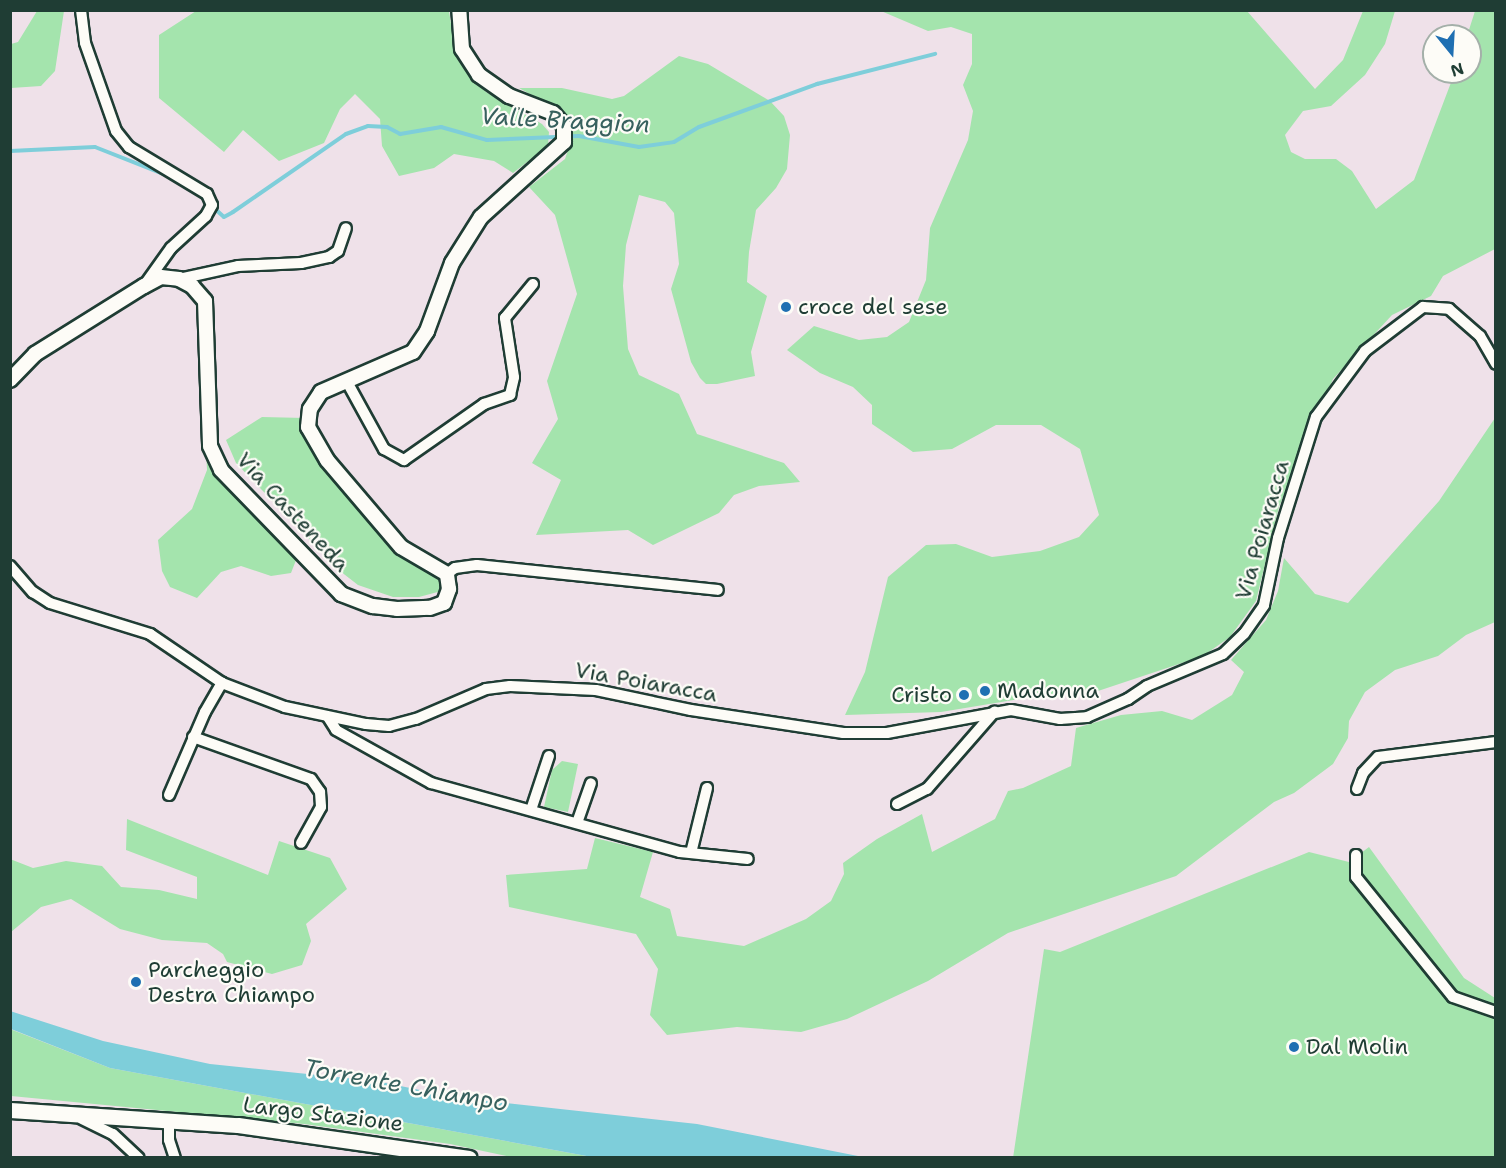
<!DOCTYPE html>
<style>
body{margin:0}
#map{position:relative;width:1506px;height:1168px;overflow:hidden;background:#efe1e9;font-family:"Shantell Sans",sans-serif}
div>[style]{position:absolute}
.green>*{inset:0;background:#a4e4ad}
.water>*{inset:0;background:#7eceda}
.stream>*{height:4px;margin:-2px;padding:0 2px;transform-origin:2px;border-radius:2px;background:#7eceda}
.roads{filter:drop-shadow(2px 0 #1f3d34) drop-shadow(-2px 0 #1f3d34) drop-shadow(0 2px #1f3d34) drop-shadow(0 -2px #1f3d34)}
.minor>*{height:10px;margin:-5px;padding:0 5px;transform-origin:5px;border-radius:5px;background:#fdfcf7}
.tertiary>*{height:14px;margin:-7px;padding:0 7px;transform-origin:7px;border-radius:7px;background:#fdfcf7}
.secondary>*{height:15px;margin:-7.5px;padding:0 7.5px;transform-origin:7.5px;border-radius:7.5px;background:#fdfcf7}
.dots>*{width:16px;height:16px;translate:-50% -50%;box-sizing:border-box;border:3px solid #fdfcf7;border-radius:50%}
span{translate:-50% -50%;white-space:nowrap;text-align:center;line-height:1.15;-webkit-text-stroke:4.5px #fdfcf7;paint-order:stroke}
.poi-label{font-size:22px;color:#1f3d34}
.left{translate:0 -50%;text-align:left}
.right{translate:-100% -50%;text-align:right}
.street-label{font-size:22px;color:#1f3d34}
.water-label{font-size:24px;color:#37615e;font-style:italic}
.frame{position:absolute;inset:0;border:12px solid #1f3d34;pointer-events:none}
.north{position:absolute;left:1422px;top:24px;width:60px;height:60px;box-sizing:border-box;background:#fdfcf7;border:2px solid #a4b0a9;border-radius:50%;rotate:162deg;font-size:16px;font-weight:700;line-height:24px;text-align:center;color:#1f3d34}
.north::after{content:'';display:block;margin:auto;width:21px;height:27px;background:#1f6fb2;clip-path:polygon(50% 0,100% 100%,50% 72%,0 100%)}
</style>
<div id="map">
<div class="green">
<i style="clip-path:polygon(37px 11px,64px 11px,55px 71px,41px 86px,11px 88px,11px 44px,18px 42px)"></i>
<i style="clip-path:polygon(196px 11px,449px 11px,455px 49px,465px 68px,486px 92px,542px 124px,549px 132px,548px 146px,513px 173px,494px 161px,454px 154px,434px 168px,399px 176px,382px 146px,380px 119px,355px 94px,340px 109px,324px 143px,279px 161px,243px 130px,224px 152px,159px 98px,159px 35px)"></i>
<i style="clip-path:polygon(881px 11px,1247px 11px,1315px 89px,1343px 60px,1363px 11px,1395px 11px,1385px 44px,1365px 75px,1331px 106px,1303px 111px,1285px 135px,1291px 152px,1305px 159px,1336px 159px,1352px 171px,1376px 209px,1414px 180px,1455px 72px,1470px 72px,1470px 36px,1467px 36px,1475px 11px,1495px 11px,1495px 249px,1443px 276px,1431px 296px,1392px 315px,1333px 379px,1279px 507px,1256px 601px,1230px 637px,1203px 656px,1092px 693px,1044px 695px,941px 712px,845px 715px,865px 672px,888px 577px,926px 545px,956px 544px,992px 557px,1040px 551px,1079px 537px,1099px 515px,1080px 449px,1041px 425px,996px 425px,952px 449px,913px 452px,872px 424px,872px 405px,853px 387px,820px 373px,787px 350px,814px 326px,859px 340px,887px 337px,909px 322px,926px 280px,930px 228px,968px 140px,973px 111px,963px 85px,972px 64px,972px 34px,951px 27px,928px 31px)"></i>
<i style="clip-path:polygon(679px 56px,708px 64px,770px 101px,784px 116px,790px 135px,787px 169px,776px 188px,756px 210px,749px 252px,747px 282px,767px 296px,751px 352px,755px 376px,717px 384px,706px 384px,700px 378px,691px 362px,671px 289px,679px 264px,674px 213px,665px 202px,639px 195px,626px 245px,623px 286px,628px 349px,639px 375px,679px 394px,697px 434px,784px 463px,800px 482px,759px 486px,734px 495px,719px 513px,653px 545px,628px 530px,536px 535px,561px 480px,532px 463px,558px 419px,547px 381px,577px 294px,555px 215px,529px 187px,565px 159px,572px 138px,569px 124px,555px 108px,519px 88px,562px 88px,612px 99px,624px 96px)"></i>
<i style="clip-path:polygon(262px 417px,305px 418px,401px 554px,443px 577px,445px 590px,419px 597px,393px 597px,358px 585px,340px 571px,236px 463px,226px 440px)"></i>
<i style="clip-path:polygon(1495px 418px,1495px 622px,1466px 635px,1438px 656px,1395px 670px,1365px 692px,1349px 721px,1348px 738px,1333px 764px,1294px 793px,1274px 802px,1176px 876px,1008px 933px,928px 981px,847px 1019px,801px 1032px,737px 1027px,667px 1035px,650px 1015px,658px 969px,636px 934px,509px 907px,506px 875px,587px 869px,595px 838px,653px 852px,640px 897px,670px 909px,677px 936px,744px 946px,806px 919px,831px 901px,844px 874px,843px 863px,877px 839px,922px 814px,932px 852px,995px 819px,1008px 791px,1023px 788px,1071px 766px,1076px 728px,1121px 715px,1162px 711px,1192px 720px,1232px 695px,1244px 672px,1231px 660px,1266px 620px,1278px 591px,1284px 558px,1315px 594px,1348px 603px,1439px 501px)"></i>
<i style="clip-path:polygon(206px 448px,228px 488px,298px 555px,291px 573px,271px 576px,241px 566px,221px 572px,197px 598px,170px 587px,162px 571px,158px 540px,192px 509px,207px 470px)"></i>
<i style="clip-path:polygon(562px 761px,578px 764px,568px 812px,544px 807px,552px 770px)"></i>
<i style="clip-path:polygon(127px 819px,268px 875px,279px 841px,330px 858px,347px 889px,306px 924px,311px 941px,302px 965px,272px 974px,227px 962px,223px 954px,207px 943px,162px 940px,120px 929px,71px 899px,41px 907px,11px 932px,10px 859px,33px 868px,66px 861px,102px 866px,121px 887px,159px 890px,197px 899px,197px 877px,126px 850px)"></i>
<i style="clip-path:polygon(1369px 847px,1464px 978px,1495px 998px,1495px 1157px,1013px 1158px,1044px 949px,1060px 952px,1309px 852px,1349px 862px)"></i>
<i style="clip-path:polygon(10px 1029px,110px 1068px,592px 1157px,511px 1157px,450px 1144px,304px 1124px,11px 1096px)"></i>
</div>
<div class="water">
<i style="clip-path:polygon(10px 1011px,103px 1041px,210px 1064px,376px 1081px,459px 1098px,697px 1124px,863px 1157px,592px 1157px,110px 1068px,11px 1029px)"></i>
</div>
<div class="stream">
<i style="left:10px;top:151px;width:85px;rotate:-2.7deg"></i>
<i style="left:95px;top:147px;width:76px;rotate:21.5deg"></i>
<i style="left:214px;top:208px;width:13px;rotate:42deg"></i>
<i style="left:224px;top:217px;width:10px;rotate:-29deg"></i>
<i style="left:233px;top:212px;width:137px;rotate:-34.6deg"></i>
<i style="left:346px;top:134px;width:23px;rotate:-20deg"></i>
<i style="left:368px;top:126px;width:19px;rotate:3deg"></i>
<i style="left:387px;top:127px;width:15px;rotate:28deg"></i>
<i style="left:400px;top:134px;width:42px;rotate:-9.7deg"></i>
<i style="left:441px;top:127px;width:48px;rotate:15.8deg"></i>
<i style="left:487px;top:140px;width:92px;rotate:-2.5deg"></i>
<i style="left:579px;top:136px;width:61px;rotate:10.4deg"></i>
<i style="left:639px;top:147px;width:35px;rotate:-8deg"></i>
<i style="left:674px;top:142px;width:29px;rotate:-31deg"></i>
<i style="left:699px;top:127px;width:126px;rotate:-20deg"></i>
<i style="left:817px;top:84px;width:122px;rotate:-14.3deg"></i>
</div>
<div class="roads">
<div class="minor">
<i style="left:81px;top:10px;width:33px;rotate:83deg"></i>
<i style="left:85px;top:43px;width:93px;rotate:70.6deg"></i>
<i style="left:116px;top:131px;width:21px;rotate:51deg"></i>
<i style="left:129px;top:147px;width:91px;rotate:31.1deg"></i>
<i style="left:207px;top:194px;width:12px;rotate:66deg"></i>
<i style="left:212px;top:205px;width:13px;rotate:119deg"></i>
<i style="left:206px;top:216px;width:47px;rotate:137.6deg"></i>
<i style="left:171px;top:248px;width:43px;rotate:125.5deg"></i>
<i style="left:179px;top:279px;width:60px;rotate:-12.4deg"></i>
<i style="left:238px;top:266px;width:63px;rotate:-2.7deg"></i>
<i style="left:301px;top:263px;width:29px;rotate:-12deg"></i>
<i style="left:329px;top:257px;width:11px;rotate:-34deg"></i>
<i style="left:338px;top:251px;width:24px;rotate:-71deg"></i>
<i style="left:346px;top:380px;width:79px;rotate:61.2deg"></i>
<i style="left:384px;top:449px;width:23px;rotate:29deg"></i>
<i style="left:404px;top:460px;width:98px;rotate:-35deg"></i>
<i style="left:484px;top:404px;width:28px;rotate:-19deg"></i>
<i style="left:510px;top:395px;width:18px;rotate:-77deg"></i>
<i style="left:514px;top:377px;width:60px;rotate:-98.7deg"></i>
<i style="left:505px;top:318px;width:44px;rotate:-50.5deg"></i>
<i style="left:10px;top:566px;width:35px;rotate:49deg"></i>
<i style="left:33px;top:592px;width:20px;rotate:33deg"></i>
<i style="left:50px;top:603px;width:105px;rotate:17.2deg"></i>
<i style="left:150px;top:634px;width:87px;rotate:34.2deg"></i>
<i style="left:222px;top:683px;width:67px;rotate:20.9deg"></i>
<i style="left:285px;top:707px;width:83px;rotate:11.9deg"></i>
<i style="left:366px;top:724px;width:23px;rotate:5deg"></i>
<i style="left:389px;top:726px;width:28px;rotate:-15deg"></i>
<i style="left:416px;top:719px;width:76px;rotate:-23.2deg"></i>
<i style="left:486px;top:689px;width:24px;rotate:-7deg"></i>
<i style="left:510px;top:686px;width:86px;rotate:2.7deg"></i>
<i style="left:596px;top:690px;width:97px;rotate:11.9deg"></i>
<i style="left:691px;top:710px;width:154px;rotate:8.6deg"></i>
<i style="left:843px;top:733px;width:44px"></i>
<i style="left:887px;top:733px;width:126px;rotate:-10.5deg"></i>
<i style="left:1011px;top:710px;width:50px;rotate:10.4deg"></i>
<i style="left:1060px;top:719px;width:27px;rotate:-4deg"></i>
<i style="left:1087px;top:717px;width:45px;rotate:-23.7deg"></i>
<i style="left:1128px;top:699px;width:23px;rotate:-34deg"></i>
<i style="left:1147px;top:686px;width:82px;rotate:-22.8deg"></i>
<i style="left:1223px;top:654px;width:29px;rotate:-44deg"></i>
<i style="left:1244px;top:634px;width:35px;rotate:-55deg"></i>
<i style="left:1264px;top:605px;width:68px;rotate:-78.2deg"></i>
<i style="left:1278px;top:538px;width:127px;rotate:-72.6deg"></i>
<i style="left:1316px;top:417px;width:82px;rotate:-53.4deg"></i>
<i style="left:1365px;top:351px;width:73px;rotate:-37.2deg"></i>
<i style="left:1423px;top:307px;width:26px;rotate:4deg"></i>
<i style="left:1449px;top:309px;width:41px;rotate:41.1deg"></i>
<i style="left:1480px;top:336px;width:32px;rotate:60deg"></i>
<i style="left:447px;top:574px;width:10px;rotate:-37deg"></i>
<i style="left:455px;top:568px;width:22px;rotate:-8deg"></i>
<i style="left:477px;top:565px;width:242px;rotate:5.9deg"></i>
<i style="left:328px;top:717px;width:15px;rotate:58deg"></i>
<i style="left:336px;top:730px;width:109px;rotate:29.2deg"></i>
<i style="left:431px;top:783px;width:258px;rotate:15.5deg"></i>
<i style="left:680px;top:852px;width:68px;rotate:5.9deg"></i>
<i style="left:193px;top:737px;width:125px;rotate:19.6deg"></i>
<i style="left:311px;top:779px;width:16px;rotate:55deg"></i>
<i style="left:320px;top:792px;width:15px;rotate:86deg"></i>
<i style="left:321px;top:807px;width:41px;rotate:119.1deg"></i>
<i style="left:1357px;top:789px;width:17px;rotate:-69deg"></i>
<i style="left:1363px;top:773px;width:22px;rotate:-47deg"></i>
<i style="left:1378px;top:757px;width:119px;rotate:-7.2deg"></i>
<i style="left:169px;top:795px;width:90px;rotate:-66.6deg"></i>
<i style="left:205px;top:712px;width:34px;rotate:-60deg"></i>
<i style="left:897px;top:804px;width:34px;rotate:-27deg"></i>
<i style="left:927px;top:789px;width:103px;rotate:-48.9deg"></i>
<i style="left:531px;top:810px;width:57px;rotate:-71.6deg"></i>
<i style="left:577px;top:823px;width:42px;rotate:-70.7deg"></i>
<i style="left:691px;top:853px;width:67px;rotate:-76.2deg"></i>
<i style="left:1356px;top:855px;width:22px;rotate:90deg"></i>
<i style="left:1356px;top:877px;width:154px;rotate:51.1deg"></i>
<i style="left:1453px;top:997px;width:46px;rotate:19.2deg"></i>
<i style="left:82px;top:1119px;width:34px;rotate:26deg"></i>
<i style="left:113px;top:1134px;width:35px;rotate:43deg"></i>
<i style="left:169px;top:1119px;width:21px;rotate:90deg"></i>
<i style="left:169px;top:1140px;width:19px;rotate:72deg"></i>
</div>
<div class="tertiary">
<i style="left:10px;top:380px;width:36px;rotate:-46deg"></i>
<i style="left:35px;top:354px;width:128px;rotate:-32deg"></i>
<i style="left:144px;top:286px;width:19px;rotate:-28deg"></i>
<i style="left:161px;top:277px;width:18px;rotate:6deg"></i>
<i style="left:179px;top:279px;width:15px;rotate:28deg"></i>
<i style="left:192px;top:286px;width:20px;rotate:49deg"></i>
<i style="left:205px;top:301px;width:145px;rotate:88deg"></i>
<i style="left:210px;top:446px;width:26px;rotate:65deg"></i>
<i style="left:221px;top:470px;width:173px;rotate:45.9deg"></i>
<i style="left:341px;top:594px;width:34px;rotate:21deg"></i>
<i style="left:373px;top:606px;width:24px;rotate:7deg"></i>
<i style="left:397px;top:609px;width:33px;rotate:-2deg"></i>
<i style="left:430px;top:608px;width:15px;rotate:-20deg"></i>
<i style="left:444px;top:603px;width:15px;rotate:-70deg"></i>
<i style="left:449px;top:589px;width:15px;rotate:-98deg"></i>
<i style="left:447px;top:574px;width:53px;rotate:-149.6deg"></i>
<i style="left:401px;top:547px;width:114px;rotate:-130.4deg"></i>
<i style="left:327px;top:460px;width:38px;rotate:-120deg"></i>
<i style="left:308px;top:427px;width:18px;rotate:-84deg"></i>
<i style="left:310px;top:409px;width:20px;rotate:-57deg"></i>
<i style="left:321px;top:392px;width:100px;rotate:-23.5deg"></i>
<i style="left:413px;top:352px;width:25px;rotate:-56deg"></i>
<i style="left:427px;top:331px;width:72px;rotate:-69.8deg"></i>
<i style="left:452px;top:263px;width:54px;rotate:-57.8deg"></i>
<i style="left:481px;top:217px;width:112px;rotate:-42.1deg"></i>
<i style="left:564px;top:142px;width:16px;rotate:-90deg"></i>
<i style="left:564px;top:126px;width:17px;rotate:-130deg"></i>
<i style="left:553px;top:113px;width:47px;rotate:-158.9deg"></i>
<i style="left:509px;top:96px;width:37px;rotate:-145deg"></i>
<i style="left:479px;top:75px;width:31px;rotate:-123deg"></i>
<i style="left:462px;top:49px;width:39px;rotate:-94deg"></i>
</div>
<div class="secondary">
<i style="left:10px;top:1110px;width:228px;rotate:3.8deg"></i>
<i style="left:238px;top:1125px;width:233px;rotate:8.1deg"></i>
</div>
</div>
<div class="dots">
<i style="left:786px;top:307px;background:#1f6fb2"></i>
<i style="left:985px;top:691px;background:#1f6fb2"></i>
<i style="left:964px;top:695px;background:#1f6fb2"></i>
<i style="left:136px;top:982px;background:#1f6fb2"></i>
<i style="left:1294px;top:1047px;background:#1f6fb2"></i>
</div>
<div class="poi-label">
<span class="left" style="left:798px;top:307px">croce del sese</span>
<span class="left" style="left:997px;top:691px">Madonna</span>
<span class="right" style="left:952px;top:695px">Cristo</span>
<span class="left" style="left:148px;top:982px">Parcheggio<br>Destra Chiampo</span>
<span class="left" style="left:1306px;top:1047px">Dal Molin</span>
</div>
<div class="street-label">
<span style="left:293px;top:512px;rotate:47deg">Via Casteneda</span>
<span style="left:1262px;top:530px;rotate:-74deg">Via Poiaracca</span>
<span style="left:646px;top:682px;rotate:10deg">Via Poiaracca</span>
<span style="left:323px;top:1114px;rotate:7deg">Largo Stazione</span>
</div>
<div class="water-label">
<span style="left:565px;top:121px;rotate:3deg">Valle Braggion</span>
<span style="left:406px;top:1086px;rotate:10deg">Torrente Chiampo</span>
</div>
<div class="frame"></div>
<div class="north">N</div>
</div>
